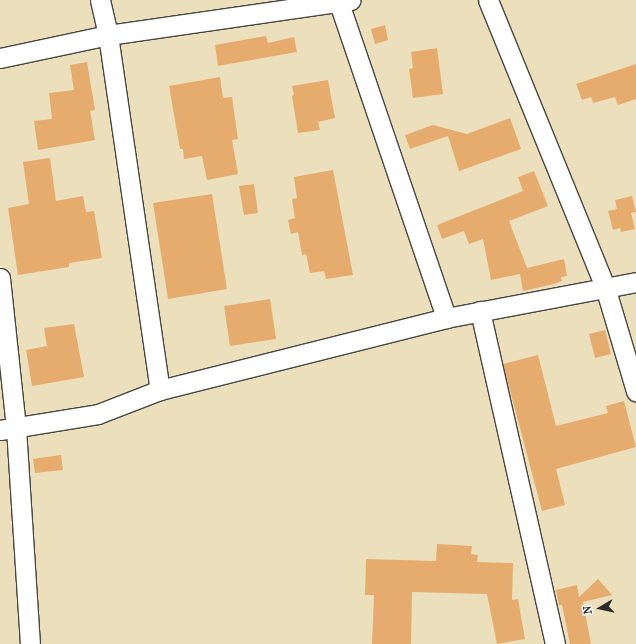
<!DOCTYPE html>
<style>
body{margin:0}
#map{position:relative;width:636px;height:644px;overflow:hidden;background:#ecdfbc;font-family:"IM FELL French Canon",serif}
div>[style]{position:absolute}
.building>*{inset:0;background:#e5ac6e}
.roads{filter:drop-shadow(1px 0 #484641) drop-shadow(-1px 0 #484641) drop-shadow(0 1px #484641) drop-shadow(0 -1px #484641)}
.street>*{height:19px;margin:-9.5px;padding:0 9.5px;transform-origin:9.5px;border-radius:9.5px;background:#fff}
span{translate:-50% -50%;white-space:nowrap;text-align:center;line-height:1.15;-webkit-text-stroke:4px #fdfcf7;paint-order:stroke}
.north{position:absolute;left:580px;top:588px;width:40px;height:40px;-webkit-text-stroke:3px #fdfcf7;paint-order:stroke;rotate:261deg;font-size:11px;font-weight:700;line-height:16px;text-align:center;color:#2b2b2b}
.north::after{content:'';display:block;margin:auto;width:14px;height:18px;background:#2b2b2b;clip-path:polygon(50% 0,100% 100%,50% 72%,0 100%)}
</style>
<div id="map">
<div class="building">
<i style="clip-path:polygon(385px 25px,388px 40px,375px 44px,371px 29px)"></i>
<i style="clip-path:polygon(266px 36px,268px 43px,294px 37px,297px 52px,218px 66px,215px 45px)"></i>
<i style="clip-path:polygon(437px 48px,443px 94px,413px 98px,409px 69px,413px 68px,411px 52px)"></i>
<i style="clip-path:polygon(87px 62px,95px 110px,90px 111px,95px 140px,38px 150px,34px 121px,52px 119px,49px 93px,74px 90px,70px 65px)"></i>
<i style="clip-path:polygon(636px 64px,636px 99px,618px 105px,615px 97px,593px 103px,591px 97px,582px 100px,576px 84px)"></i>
<i style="clip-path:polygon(220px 77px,223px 98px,232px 97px,238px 139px,232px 140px,238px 174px,207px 180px,202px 156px,184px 159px,183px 149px,180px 149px,169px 86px)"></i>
<i style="clip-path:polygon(328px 80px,335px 118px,318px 122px,320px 130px,298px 133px,292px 96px,294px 95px,292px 86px)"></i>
<i style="clip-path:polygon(510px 118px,521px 149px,459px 171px,448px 136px,410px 149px,405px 135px,433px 125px,467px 134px)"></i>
<i style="clip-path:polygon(50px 158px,56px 201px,83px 196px,86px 212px,94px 211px,102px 258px,69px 263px,69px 267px,18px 275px,8px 208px,29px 204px,23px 162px)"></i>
<i style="clip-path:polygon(333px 170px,353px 275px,326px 279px,324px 271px,310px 273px,306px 254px,302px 255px,298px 232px,291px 234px,288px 220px,295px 218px,292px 199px,297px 198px,294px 177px)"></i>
<i style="clip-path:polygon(534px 171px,548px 206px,509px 221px,527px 268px,564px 259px,567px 276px,561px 277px,562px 281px,554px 284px,523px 291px,520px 274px,491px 280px,483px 239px,469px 244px,464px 231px,442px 239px,437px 225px,523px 191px,518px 177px)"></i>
<i style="clip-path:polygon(254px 184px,258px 213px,244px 215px,239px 186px)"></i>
<i style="clip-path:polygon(212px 194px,227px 289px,168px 299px,153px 203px)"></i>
<i style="clip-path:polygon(632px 196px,636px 212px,631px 213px,635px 229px,621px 232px,620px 228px,613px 230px,608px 211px,617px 209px,615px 200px)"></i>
<i style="clip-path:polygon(270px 299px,276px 339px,230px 346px,224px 306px)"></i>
<i style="clip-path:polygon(74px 324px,84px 377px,32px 386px,26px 350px,47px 346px,44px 328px)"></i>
<i style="clip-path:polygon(605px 330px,611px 354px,595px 358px,589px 334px)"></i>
<i style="clip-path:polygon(538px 355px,556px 426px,608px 413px,606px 406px,624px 401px,636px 447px,556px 469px,565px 505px,542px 511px,503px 364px)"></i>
<i style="clip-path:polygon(61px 455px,63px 470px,35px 473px,33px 459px)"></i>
<i style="clip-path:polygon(437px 544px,472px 546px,471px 554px,478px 555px,477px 562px,513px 563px,512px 600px,518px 599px,525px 639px,497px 644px,487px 594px,412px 592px,411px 644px,372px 644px,374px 595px,365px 595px,366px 559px,436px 561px)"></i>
<i style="clip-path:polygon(598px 579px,612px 595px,583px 602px,591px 644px,570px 644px,562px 605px,559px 605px,556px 590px,577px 585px,579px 597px)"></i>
</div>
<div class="roads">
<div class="street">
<i style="left:100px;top:0;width:36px;rotate:77deg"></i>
<i style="left:108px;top:35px;width:359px;rotate:81.7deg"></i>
<i style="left:338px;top:0;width:336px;rotate:71.2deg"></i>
<i style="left:488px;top:0;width:310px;rotate:67.8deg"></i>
<i style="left:605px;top:287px;width:109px;rotate:73.4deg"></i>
<i style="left:0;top:58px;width:110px;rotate:-12deg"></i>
<i style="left:108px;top:35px;width:245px;rotate:-8.2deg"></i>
<i style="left:0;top:278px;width:151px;rotate:83.9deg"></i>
<i style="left:16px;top:428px;width:216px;rotate:86.3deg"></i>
<i style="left:480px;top:311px;width:341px;rotate:77.3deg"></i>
<i style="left:0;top:430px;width:99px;rotate:-9.3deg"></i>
<i style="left:98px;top:414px;width:66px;rotate:-21.2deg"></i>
<i style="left:160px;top:390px;width:295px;rotate:-14.1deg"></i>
<i style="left:446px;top:318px;width:193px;rotate:-10.7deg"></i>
</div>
</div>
<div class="north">N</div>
</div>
